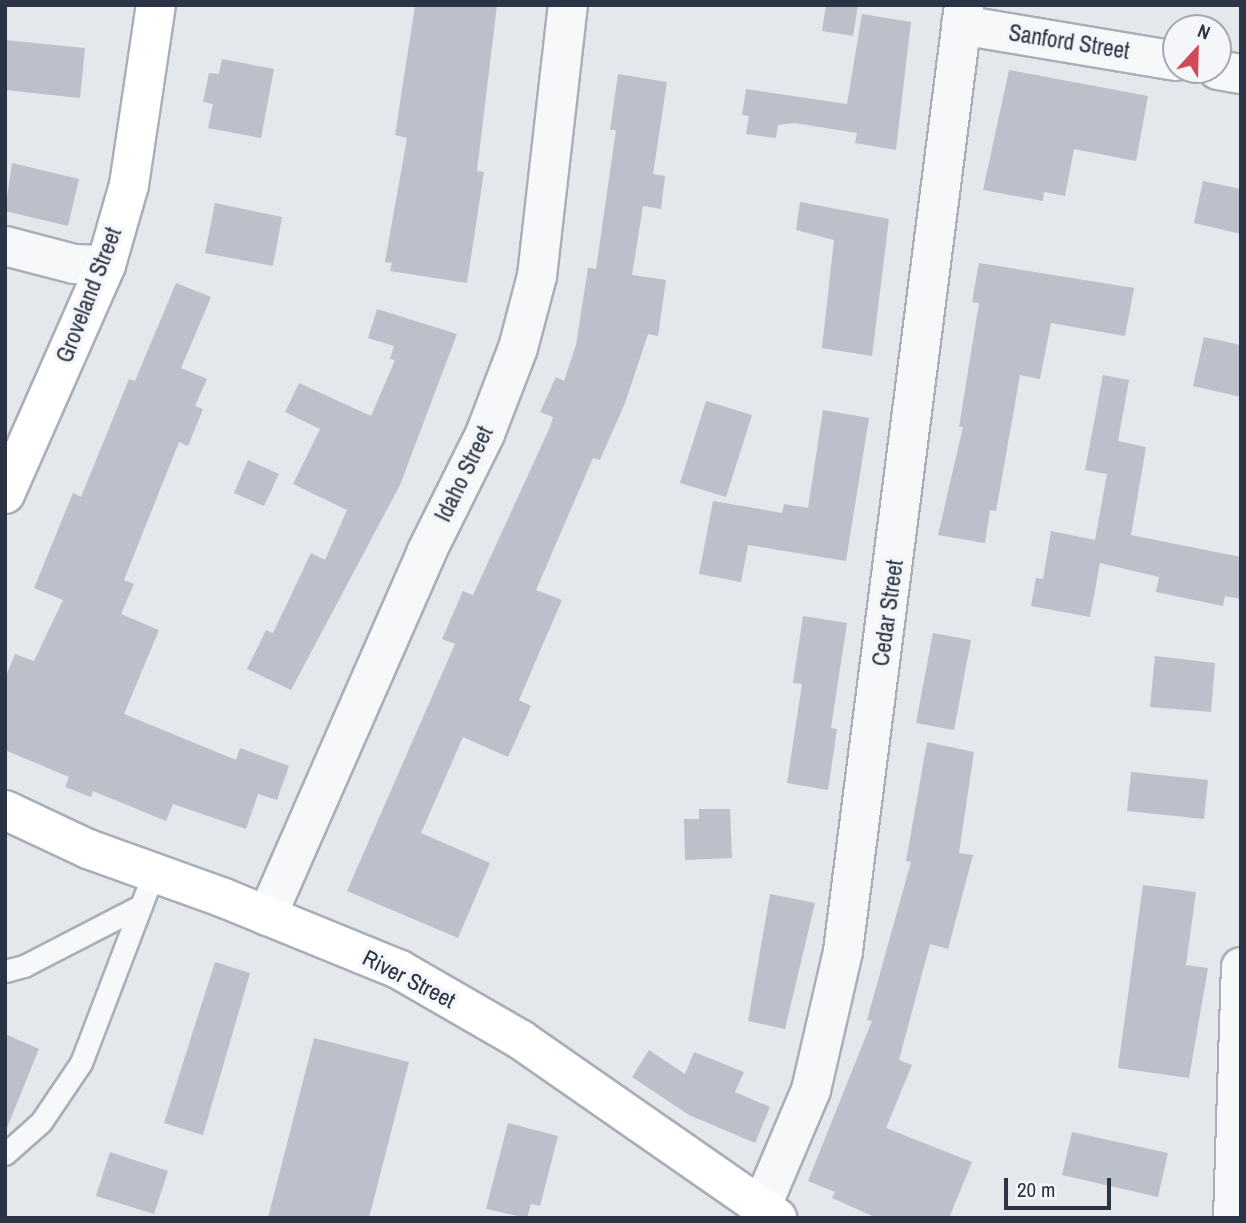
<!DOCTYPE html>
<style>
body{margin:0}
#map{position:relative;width:1246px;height:1223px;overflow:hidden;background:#e4e7ec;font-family:"Archivo Narrow",sans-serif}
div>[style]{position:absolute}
.building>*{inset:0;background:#bbc0ca}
.roads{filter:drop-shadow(2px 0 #a9aeb7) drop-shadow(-2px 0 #a9aeb7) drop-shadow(0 2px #a9aeb7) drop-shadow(0 -2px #a9aeb7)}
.lane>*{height:21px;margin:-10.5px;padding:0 10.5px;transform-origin:10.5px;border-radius:10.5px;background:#f7f8fa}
.street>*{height:38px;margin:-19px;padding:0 19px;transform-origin:19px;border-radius:19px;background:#f7f8fa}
.secondary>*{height:38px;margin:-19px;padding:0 19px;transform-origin:19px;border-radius:19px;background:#fff}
span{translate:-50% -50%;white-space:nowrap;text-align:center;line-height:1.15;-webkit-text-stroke:7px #f4f6f9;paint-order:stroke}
.street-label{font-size:23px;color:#2b3445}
.frame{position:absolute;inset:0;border:7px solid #2b3445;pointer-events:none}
.north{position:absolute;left:1162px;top:14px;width:70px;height:70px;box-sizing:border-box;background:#f4f6f9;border:2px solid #a4a8b1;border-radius:50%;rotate:22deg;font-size:19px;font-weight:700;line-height:28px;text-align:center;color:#2b3445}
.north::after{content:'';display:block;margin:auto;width:24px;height:32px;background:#d1495b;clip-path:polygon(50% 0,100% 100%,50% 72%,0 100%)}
.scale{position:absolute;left:1004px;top:1178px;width:107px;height:32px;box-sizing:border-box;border:4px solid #2b3445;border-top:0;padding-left:9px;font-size:21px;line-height:24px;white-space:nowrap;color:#2b3445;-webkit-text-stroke:5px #f4f6f9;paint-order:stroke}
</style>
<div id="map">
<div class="building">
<i style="clip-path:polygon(415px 5px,497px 5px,477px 171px,484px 172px,467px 283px,390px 271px,392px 263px,385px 262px,407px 138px,395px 135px)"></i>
<i style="clip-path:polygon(826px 5px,858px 5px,853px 36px,822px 31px)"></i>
<i style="clip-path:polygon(862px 14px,911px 22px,896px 150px,855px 143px,857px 133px,794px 123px,778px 125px,776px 138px,746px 134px,749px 116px,742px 115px,746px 89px,847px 104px)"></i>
<i style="clip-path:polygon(5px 40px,85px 48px,80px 98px,5px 90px)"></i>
<i style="clip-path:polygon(222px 59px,274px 69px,261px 138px,208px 128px,213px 104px,203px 102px,209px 73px,219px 74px)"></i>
<i style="clip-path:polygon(1009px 70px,1148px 96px,1136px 161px,1074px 149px,1065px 196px,1044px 192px,1043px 201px,983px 190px)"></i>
<i style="clip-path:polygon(618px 74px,667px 82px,653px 174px,665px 176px,661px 209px,643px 206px,632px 275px,666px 280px,658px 336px,648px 334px,625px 403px,600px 460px,593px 458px,536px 590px,562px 600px,519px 700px,531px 706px,508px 757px,463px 737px,421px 833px,490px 863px,458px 938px,347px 891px,455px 644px,442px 639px,463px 591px,473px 595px,550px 427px,553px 417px,540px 412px,556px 377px,564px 381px,576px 345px,588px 268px,596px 269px,616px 130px,610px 130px)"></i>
<i style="clip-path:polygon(12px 163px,79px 179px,68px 226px,5px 211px)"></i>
<i style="clip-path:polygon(1203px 181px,1241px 189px,1241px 234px,1194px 223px)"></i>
<i style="clip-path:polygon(800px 202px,889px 219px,872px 356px,822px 348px,834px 240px,796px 230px)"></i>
<i style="clip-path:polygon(215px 203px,282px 217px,273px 266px,205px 253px)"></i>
<i style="clip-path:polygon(979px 263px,1134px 288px,1125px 336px,1051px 323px,1040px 379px,1020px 375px,996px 511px,990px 510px,985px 543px,938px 535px,963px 427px,959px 427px,979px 303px,972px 302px)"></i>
<i style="clip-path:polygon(176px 283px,211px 297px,181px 368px,207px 379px,195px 406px,203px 409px,188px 446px,179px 442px,124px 580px,134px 584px,121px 614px,159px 630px,124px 714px,236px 760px,240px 748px,289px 766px,277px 800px,258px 794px,246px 829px,173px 804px,166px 821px,93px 791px,91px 797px,65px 787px,69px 777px,5px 750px,5px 679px,15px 654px,34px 661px,63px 600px,34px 588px,73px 493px,81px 497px,129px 379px,135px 381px)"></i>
<i style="clip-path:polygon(377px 309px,457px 334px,400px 485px,291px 690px,247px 669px,266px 630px,273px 633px,311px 553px,325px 560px,347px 510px,293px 484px,320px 429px,285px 412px,299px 383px,371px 416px,395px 360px,390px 359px,394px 346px,368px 338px)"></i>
<i style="clip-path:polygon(1204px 337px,1241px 345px,1241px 397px,1193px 386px)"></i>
<i style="clip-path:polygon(1103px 375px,1129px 380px,1118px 441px,1146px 447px,1131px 535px,1241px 557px,1241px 599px,1225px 596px,1223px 606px,1156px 592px,1159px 577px,1100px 563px,1090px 617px,1031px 606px,1036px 578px,1043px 579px,1051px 531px,1095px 540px,1107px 474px,1085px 470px)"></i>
<i style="clip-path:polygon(706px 401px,752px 415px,726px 497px,680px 483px)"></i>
<i style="clip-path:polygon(823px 410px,869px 418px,846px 561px,748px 545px,741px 582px,699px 574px,713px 501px,782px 513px,784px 504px,808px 508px)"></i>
<i style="clip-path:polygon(248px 460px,279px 474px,264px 506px,234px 493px)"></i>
<i style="clip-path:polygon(803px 616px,847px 623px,831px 728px,837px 729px,828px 790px,787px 783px,802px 684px,793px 683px)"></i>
<i style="clip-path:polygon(933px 633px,971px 640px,954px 730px,916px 723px)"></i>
<i style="clip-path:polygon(1155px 656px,1215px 663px,1211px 712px,1150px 707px)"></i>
<i style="clip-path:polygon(927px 742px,974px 752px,959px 853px,973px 855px,948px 949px,930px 944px,899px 1060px,912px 1065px,886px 1128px,972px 1162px,949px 1218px,877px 1218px,832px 1198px,835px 1192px,808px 1181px,872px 1021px,867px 1020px,911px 862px,906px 861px)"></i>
<i style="clip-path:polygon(1131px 772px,1208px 780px,1204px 819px,1127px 811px)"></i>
<i style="clip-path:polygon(699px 809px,730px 809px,732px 858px,685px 860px,684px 819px,699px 819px)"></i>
<i style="clip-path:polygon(1143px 885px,1196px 892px,1186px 965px,1208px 968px,1189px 1078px,1118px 1068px)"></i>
<i style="clip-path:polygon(770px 894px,815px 903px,785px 1029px,748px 1021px)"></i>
<i style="clip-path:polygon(215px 962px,250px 973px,203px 1135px,164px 1123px)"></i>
<i style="clip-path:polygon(5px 1034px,39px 1049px,6px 1130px,5px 1129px)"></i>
<i style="clip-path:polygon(314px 1038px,409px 1062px,369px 1218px,268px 1218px)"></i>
<i style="clip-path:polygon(649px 1050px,685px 1074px,694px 1052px,744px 1072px,735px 1092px,770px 1107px,755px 1143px,689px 1115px,632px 1077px)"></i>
<i style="clip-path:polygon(508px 1123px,558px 1136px,540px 1206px,531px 1204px,527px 1218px,486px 1209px)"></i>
<i style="clip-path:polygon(1072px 1132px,1168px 1153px,1158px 1197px,1062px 1175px)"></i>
<i style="clip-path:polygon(110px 1152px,168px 1171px,154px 1214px,96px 1196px)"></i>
</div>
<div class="roads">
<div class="lane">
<i style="left:5px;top:971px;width:20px;rotate:-15deg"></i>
<i style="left:24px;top:966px;width:131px;rotate:-27.3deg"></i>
<i style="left:5px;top:1154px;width:48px;rotate:-41.6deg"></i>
<i style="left:41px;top:1122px;width:71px;rotate:-55.9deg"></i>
<i style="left:81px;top:1063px;width:204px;rotate:-69.1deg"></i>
</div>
<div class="street">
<i style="left:961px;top:25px;width:218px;rotate:9.5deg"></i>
<i style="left:1218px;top:70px;width:23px;rotate:10deg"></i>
<i style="left:5px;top:246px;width:71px;rotate:14.6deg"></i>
<i style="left:74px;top:264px;width:32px;rotate:2deg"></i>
<i style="left:267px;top:916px;width:396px;rotate:-66.3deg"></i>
<i style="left:426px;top:553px;width:133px;rotate:-63.6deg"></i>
<i style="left:485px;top:434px;width:92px;rotate:-69deg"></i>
<i style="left:518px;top:348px;width:74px;rotate:-75.2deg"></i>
<i style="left:537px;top:276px;width:273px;rotate:-83.5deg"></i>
<i style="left:761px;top:1208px;width:128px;rotate:-67deg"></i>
<i style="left:811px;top:1090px;width:143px;rotate:-77deg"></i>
<i style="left:843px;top:951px;width:954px;rotate:-82.71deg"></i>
<i style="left:1233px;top:1218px;width:251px;rotate:-88.2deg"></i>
</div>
<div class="secondary">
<i style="left:5px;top:494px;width:250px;rotate:-66.2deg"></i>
<i style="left:106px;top:265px;width:83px;rotate:-74deg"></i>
<i style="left:129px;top:185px;width:182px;rotate:-81.5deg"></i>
<i style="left:5px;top:810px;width:92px;rotate:25.2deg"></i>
<i style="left:88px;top:849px;width:145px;rotate:19.8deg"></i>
<i style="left:224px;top:898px;width:190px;rotate:22.2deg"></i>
<i style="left:400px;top:970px;width:140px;rotate:30deg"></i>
<i style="left:521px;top:1040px;width:312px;rotate:34.8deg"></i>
</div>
</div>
<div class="street-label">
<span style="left:1069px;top:42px;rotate:9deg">Sanford Street</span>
<span style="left:89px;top:295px;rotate:-69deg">Groveland Street</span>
<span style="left:464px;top:474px;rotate:-64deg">Idaho Street</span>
<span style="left:888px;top:613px;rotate:-82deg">Cedar Street</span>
<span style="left:409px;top:979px;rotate:27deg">River Street</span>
</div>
<div class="frame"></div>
<div class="north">N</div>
<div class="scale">20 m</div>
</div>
